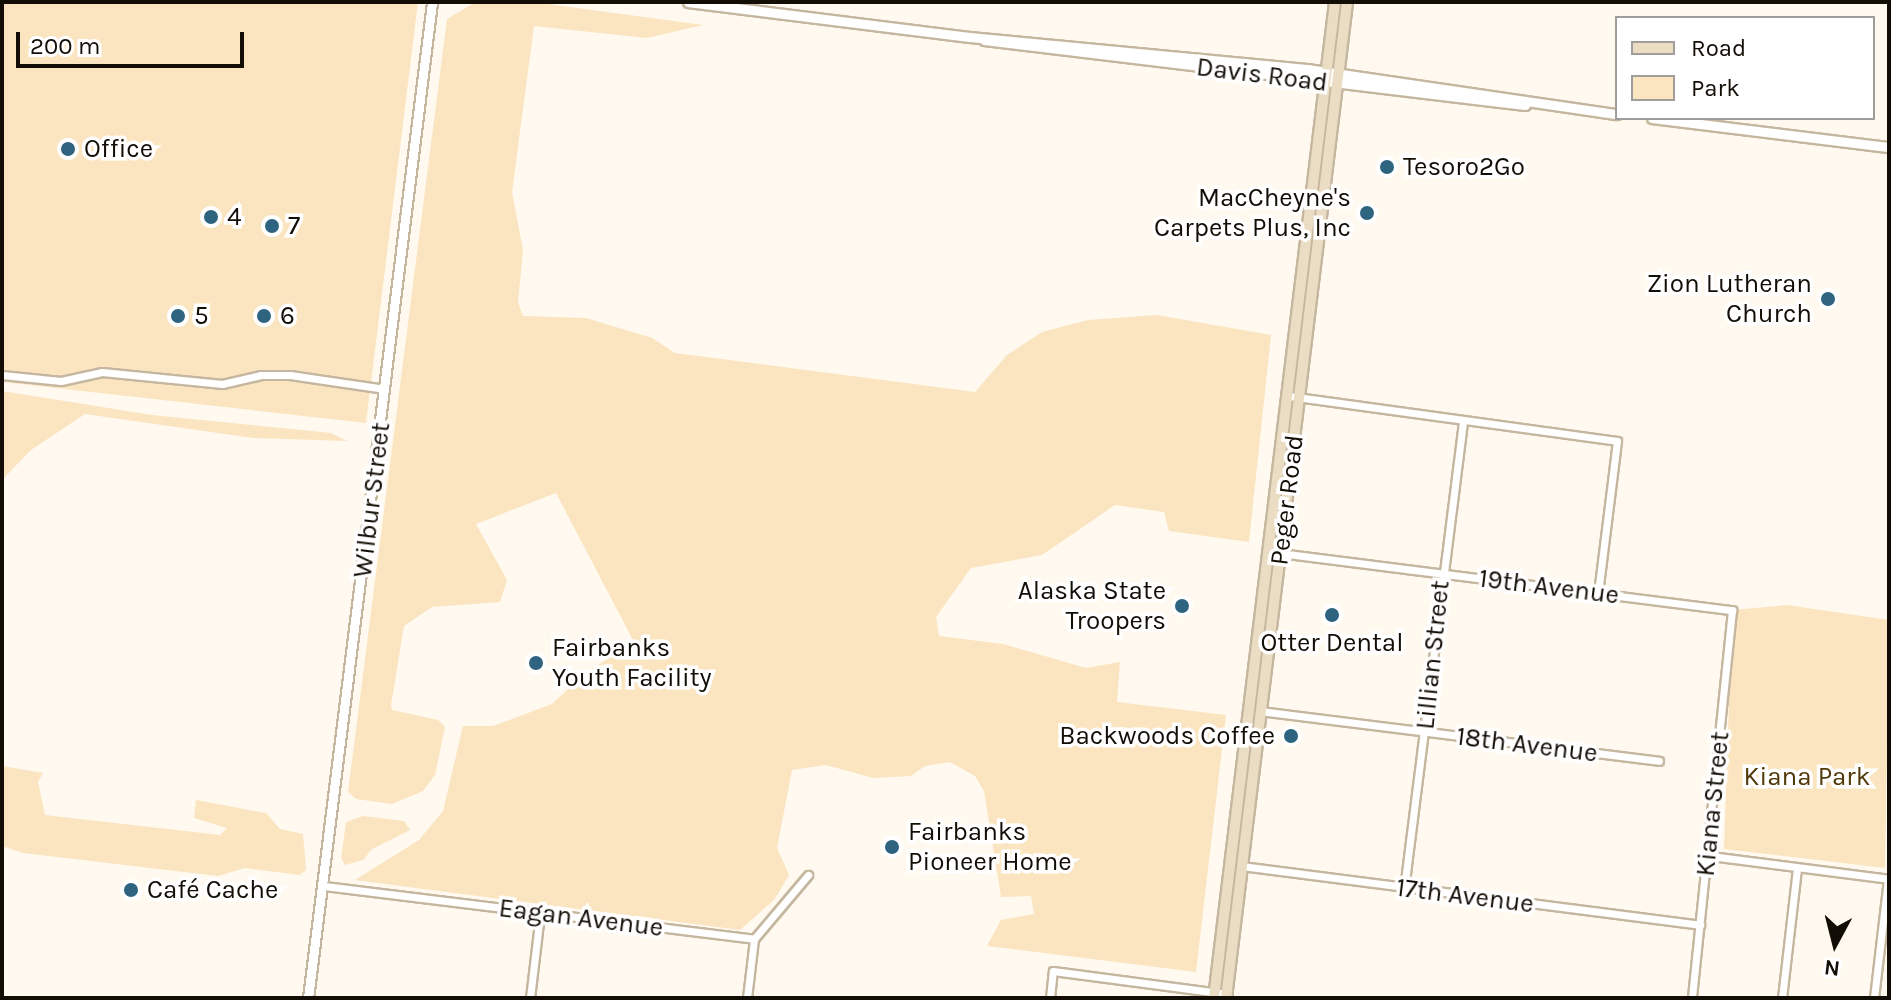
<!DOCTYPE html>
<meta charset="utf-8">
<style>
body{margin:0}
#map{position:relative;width:1891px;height:1000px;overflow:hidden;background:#fff9ef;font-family:Karla,sans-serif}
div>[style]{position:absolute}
.green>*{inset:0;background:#fbe5c1}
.roads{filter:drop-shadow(2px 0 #c5b79f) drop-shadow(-2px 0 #c5b79f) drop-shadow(0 2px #c5b79f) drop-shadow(0 -2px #c5b79f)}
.minor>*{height:7px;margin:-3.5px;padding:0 3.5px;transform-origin:3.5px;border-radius:3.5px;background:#fff}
.tertiary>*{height:9px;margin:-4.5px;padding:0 4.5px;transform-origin:4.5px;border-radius:4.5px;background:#fff}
.secondary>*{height:10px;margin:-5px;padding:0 5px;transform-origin:5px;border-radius:5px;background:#ebddc4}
.dots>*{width:22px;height:22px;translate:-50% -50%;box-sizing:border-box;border:4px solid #fff;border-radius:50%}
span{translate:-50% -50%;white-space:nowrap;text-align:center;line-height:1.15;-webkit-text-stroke:7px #fff;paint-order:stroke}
.street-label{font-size:26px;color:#120d05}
.poi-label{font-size:26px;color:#120d05}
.left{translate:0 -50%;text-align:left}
.right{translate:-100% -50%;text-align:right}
.park-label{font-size:26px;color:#503807}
.frame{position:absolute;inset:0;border:4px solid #120d05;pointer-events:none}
.legend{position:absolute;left:1615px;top:16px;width:260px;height:104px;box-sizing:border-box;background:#fff;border:2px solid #a09e9b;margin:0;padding:10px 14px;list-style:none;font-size:24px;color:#120d05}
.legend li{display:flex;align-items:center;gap:16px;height:40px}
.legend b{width:40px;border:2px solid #a09e9b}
.north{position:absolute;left:1795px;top:904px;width:80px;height:80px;-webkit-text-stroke:6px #fff;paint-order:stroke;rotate:187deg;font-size:22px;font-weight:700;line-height:32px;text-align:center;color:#120d05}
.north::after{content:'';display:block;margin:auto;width:28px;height:36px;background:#120d05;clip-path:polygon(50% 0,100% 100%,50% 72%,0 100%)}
.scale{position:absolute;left:16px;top:32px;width:228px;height:36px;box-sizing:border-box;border:4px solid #120d05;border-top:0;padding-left:10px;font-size:24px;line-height:28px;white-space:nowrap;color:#120d05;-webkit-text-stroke:6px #fff;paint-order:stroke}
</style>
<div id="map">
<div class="green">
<i style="clip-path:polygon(2px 2px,418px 2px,366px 423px,2px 382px)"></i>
<i style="clip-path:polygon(476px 2px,533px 2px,703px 25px,647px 38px,534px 26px,512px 192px,523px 250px,518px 302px,523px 316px,586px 318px,652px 338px,675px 353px,975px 392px,1007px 355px,1042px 332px,1088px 320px,1157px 315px,1271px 335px,1249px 542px,1169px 531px,1164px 512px,1115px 505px,1042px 555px,971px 568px,936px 617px,939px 636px,1003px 644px,1086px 668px,1120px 662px,1117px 702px,1226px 715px,1196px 972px,987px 946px,1001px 920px,1034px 914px,1031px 896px,1001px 897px,984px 791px,975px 776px,950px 762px,925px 766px,911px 776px,873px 778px,826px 765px,792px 770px,777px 848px,789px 875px,774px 900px,740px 930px,355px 880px,419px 840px,443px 811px,463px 726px,493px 726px,552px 704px,587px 672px,634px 642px,556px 493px,476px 524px,507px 580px,500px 602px,432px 607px,404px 626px,391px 705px,392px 710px,438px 720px,445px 727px,435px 775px,423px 791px,392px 804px,356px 799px,348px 792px,447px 19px)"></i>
<i style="clip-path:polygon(2px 391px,152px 415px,331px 433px,347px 441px,253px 438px,85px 414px,31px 450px,2px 480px)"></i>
<i style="clip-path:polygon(1787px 605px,1889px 620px,1885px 868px,1724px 849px,1732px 610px)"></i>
<i style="clip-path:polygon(2px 766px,43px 773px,38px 782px,45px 815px,220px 835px,227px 828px,194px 818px,196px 800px,266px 813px,280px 829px,303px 834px,306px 870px,300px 875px,245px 868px,218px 876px,23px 853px,2px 846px)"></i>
<i style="clip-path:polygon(363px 816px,404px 821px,410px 830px,372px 849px,363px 860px,345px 865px,341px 858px,346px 822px)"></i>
</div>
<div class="roads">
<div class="minor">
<i style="left:2px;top:375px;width:59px;rotate:5.8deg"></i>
<i style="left:61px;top:381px;width:42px;rotate:-12.4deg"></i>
<i style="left:102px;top:372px;width:121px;rotate:5.7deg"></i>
<i style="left:222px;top:384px;width:39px;rotate:-13deg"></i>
<i style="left:260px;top:375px;width:30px"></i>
<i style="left:290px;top:375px;width:96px;rotate:8.4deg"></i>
<i style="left:1289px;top:396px;width:331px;rotate:7.8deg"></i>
<i style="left:1617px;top:441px;width:153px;rotate:97.1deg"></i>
<i style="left:1271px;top:552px;width:465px;rotate:7.2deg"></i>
<i style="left:1732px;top:610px;width:390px;rotate:95.9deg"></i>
<i style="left:1259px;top:711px;width:403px;rotate:7.1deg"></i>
<i style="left:1710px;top:856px;width:180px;rotate:7.3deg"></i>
<i style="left:1241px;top:866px;width:463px;rotate:7.3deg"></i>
<i style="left:324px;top:886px;width:433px;rotate:7deg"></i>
<i style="left:754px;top:939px;width:84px;rotate:-49.8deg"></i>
<i style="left:1404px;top:889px;width:472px;rotate:-82.8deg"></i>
<i style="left:530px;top:998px;width:85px;rotate:-83.2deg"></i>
<i style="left:747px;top:998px;width:59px;rotate:-83.2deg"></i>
<i style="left:1050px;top:998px;width:27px;rotate:-84deg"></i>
<i style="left:1053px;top:971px;width:176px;rotate:7.5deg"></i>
<i style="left:1782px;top:998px;width:131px;rotate:-83.4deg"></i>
<i style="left:1874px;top:998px;width:120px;rotate:-83.3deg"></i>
</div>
<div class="tertiary">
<i style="left:688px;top:2px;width:283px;rotate:7.1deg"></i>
<i style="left:969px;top:37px;width:340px;rotate:5.4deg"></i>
<i style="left:1307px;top:69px;width:313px;rotate:8.3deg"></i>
<i style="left:984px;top:40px;width:545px;rotate:6.85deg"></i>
<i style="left:1652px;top:118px;width:239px;rotate:7deg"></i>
<i style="left:308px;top:998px;width:1004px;rotate:-82.9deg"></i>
</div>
<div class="secondary">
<i style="left:1214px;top:998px;width:1003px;rotate:-83.07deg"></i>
<i style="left:1226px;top:998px;width:1003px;rotate:-83.07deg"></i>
</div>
</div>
<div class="dots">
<i style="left:68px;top:149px;background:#2f6480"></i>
<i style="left:1387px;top:167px;background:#2f6480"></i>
<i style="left:1367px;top:213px;background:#2f6480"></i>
<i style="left:211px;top:217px;background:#2f6480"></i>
<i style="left:272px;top:226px;background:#2f6480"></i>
<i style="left:1828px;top:299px;background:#2f6480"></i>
<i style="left:178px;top:316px;background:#2f6480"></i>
<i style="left:264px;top:316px;background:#2f6480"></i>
<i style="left:1182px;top:606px;background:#2f6480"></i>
<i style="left:1332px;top:615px;background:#2f6480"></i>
<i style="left:536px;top:663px;background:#2f6480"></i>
<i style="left:1291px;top:736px;background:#2f6480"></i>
<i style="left:892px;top:847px;background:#2f6480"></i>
<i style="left:131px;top:890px;background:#2f6480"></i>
</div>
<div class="street-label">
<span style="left:1262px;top:75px;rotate:7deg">Davis Road</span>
<span style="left:372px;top:500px;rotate:-83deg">Wilbur Street</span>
<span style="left:1287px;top:500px;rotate:-83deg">Peger Road</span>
<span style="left:1549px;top:587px;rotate:7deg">19th Avenue</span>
<span style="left:1433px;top:655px;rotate:-84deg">Lillian Street</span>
<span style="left:1527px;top:745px;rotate:7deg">18th Avenue</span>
<span style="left:1713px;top:804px;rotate:-84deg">Kiana Street</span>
<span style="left:1465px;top:896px;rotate:7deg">17th Avenue</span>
<span style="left:581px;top:918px;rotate:7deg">Eagan Avenue</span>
</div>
<div class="poi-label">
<span class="left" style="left:84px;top:149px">Office</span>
<span class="left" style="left:1403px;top:167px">Tesoro2Go</span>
<span class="right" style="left:1351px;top:213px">MacCheyne's<br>Carpets Plus, Inc</span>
<span class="left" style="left:227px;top:217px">4</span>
<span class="left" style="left:288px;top:226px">7</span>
<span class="right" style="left:1812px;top:299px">Zion Lutheran<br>Church</span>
<span class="left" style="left:194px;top:316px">5</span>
<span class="left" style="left:280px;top:316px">6</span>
<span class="right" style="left:1166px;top:606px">Alaska State<br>Troopers</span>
<span style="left:1332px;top:643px">Otter Dental</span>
<span class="left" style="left:552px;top:663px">Fairbanks<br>Youth Facility</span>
<span class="right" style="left:1275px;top:736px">Backwoods Coffee</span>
<span class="left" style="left:908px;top:847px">Fairbanks<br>Pioneer Home</span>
<span class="left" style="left:147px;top:890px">Café Cache</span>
</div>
<div class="park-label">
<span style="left:1807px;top:777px">Kiana Park</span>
</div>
<div class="frame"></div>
<ul class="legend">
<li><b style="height:10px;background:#ebddc4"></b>Road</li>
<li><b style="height:22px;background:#fbe5c1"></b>Park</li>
</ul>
<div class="north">N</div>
<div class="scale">200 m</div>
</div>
